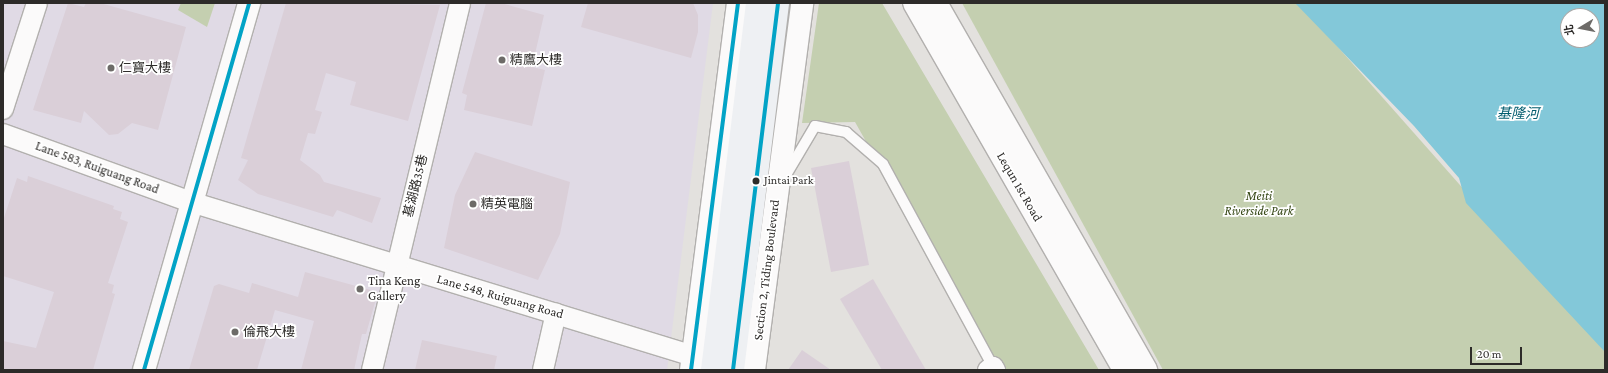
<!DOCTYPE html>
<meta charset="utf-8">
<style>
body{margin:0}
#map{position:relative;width:1608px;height:373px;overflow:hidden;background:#e3e1de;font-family:"Crimson Pro","Noto Sans TC",serif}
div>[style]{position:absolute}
.industrial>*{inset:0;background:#e0dae5}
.green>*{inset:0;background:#c4cfb0}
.water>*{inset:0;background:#83c8d9}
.building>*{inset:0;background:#dacfd8}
.roads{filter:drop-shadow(1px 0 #b2b0ae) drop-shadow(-1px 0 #b2b0ae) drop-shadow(0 1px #b2b0ae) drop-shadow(0 -1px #b2b0ae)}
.service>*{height:10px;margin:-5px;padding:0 5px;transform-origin:5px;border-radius:5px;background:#fbfafa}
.minor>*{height:20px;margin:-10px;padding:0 10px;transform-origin:10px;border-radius:10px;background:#fbfafa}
.tertiary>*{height:22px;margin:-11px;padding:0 11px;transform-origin:11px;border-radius:11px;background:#fbfafa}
.secondary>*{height:22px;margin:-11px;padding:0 11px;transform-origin:11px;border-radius:11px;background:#fbfafa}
.trunk>*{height:22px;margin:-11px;padding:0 11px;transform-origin:11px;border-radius:11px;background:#eef0f3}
.bus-1>*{height:4px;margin:-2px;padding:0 2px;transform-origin:2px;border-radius:2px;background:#02a3c6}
.dots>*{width:11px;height:11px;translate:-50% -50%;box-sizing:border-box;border:2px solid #fff;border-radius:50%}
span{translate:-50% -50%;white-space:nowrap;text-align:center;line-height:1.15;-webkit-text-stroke:3.5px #fff;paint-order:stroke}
.bus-label{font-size:12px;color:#2d2b29}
.left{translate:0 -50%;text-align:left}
.poi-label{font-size:13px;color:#2d2b29}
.street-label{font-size:13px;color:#2d2b29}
.park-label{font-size:13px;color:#354715;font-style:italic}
.water-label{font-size:14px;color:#025c6e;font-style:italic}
.frame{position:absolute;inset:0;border:4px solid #2d2b29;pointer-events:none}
.north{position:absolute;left:1560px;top:8px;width:40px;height:40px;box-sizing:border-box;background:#fff;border:1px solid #abaaa9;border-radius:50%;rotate:260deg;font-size:11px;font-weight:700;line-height:16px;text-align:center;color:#2d2b29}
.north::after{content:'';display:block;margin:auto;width:14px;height:18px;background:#6d6b68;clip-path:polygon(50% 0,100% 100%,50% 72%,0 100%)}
.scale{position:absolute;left:1470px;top:347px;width:52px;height:18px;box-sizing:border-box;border:2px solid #2d2b29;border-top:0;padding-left:5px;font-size:12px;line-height:14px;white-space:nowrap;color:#2d2b29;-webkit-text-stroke:3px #fff;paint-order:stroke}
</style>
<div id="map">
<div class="industrial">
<i style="clip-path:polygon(3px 3px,713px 3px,667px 370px,3px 370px)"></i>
</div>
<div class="green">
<i style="clip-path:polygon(181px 3px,215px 3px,207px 27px,178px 10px)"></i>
<i style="clip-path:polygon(819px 3px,882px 3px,1099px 370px,995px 370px,855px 122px,802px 123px)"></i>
<i style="clip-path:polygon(962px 3px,1299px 3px,1605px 349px,1605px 370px,1163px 370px)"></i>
</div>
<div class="water">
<i style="clip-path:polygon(evenodd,1295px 3px,1605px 3px,1605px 352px,1466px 203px,1459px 178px,1414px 126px,1295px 3px,1568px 16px,1592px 16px,1592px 40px,1568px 40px,1568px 16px)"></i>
</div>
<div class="building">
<i style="clip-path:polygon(68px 3px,84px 7px,86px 3px,100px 3px,186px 27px,158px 130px,132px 123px,118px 134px,109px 135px,84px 111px,81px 123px,33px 110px)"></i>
<i style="clip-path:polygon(286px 3px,440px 5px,408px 121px,350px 105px,356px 82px,326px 73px,315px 110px,322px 112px,315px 134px,308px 133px,300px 160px,320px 175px,324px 182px,381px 198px,372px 223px,337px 210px,333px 217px,258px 194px,238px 180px,248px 160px,241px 158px)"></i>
<i style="clip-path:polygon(486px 3px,501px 3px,544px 15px,532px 67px,545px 70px,532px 126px,464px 110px,467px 95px,462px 93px)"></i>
<i style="clip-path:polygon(588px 3px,693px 3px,698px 15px,698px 32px,691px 58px,581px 27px)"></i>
<i style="clip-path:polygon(475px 152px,570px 182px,560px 234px,538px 280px,444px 248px,455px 195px)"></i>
<i style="clip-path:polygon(849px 161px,869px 265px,831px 272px,811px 168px)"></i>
<i style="clip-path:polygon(28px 176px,114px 206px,113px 209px,122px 212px,120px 219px,128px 222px,108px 283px,114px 285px,112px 293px,115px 294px,93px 370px,3px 370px,3px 341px,36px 348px,54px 292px,3px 276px,3px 221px,17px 178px,27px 182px)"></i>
<i style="clip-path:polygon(305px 272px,378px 292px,366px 334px,362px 334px,354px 370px,301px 370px,314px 321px,275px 310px,257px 370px,189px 370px,214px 286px,219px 284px,249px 293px,252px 283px,298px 297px)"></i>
<i style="clip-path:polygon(873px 279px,926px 370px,882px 370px,840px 299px)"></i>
<i style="clip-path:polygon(422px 340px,497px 356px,494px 370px,415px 370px)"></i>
<i style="clip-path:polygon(802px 350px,831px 370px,788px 370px)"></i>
</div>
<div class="roads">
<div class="service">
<i style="left:786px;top:175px;width:57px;rotate:-59.4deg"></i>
<i style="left:815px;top:126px;width:32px;rotate:11deg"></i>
<i style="left:846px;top:132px;width:49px;rotate:40.9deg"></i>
<i style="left:883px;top:164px;width:231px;rotate:61.5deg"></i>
</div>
<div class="minor">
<i style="left:3px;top:109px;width:111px;rotate:-72.2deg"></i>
<i style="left:3px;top:134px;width:200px;rotate:19.9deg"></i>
<i style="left:191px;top:202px;width:525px;rotate:17.05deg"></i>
<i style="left:372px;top:370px;width:377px;rotate:-76.5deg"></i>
<i style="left:543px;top:370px;width:58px;rotate:-77.2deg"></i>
<i style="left:988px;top:370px;width:6px;rotate:-31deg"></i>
<i style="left:993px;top:367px;width:4px;rotate:56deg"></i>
</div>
<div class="tertiary">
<i style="left:144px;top:370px;width:382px;rotate:-74deg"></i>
<i style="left:691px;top:370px;width:370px;rotate:-82.7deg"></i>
<i style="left:754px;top:370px;width:370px;rotate:-82.5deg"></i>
</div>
<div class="secondary">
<i style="left:914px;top:3px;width:423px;rotate:60.2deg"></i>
<i style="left:936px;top:3px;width:423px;rotate:60.2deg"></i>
</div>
<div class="trunk">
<i style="left:712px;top:370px;width:370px;rotate:-83deg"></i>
<i style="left:733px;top:370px;width:370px;rotate:-83deg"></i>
</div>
</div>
<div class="bus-1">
<i style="left:144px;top:370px;width:382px;rotate:-74deg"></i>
<i style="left:691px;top:370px;width:370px;rotate:-82.7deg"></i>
<i style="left:733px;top:370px;width:370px;rotate:-83deg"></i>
</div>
<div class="dots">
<i style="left:502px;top:60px;background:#6d6b68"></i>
<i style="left:111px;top:68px;background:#6d6b68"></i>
<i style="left:756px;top:181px;background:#2d2b29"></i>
<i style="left:473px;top:204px;background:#6d6b68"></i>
<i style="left:360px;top:289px;background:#6d6b68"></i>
<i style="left:235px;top:332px;background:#6d6b68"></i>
</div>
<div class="bus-label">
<span class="left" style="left:764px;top:181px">Jintai Park</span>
</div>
<div class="poi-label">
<span class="left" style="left:510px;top:60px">精鷹大樓</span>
<span class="left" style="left:119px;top:68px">仁寶大樓</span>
<span class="left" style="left:481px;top:204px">精英電腦</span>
<span class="left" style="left:368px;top:289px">Tina Keng<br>Gallery</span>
<span class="left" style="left:243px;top:332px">倫飛大樓</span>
</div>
<div class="street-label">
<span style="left:97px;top:168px;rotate:20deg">Lane 583, Ruiguang Road</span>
<span style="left:416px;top:186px;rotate:-76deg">基湖路35巷</span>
<span style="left:1019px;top:187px;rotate:60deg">Lequn 1st Road</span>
<span style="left:767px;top:270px;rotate:-83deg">Section 2, Tiding Boulevard</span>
<span style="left:500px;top:297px;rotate:16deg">Lane 548, Ruiguang Road</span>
</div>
<div class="park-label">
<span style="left:1259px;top:204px">Meiti<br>Riverside Park</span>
</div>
<div class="water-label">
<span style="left:1518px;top:113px">基隆河</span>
</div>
<div class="frame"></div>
<div class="north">北</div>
<div class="scale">20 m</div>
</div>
